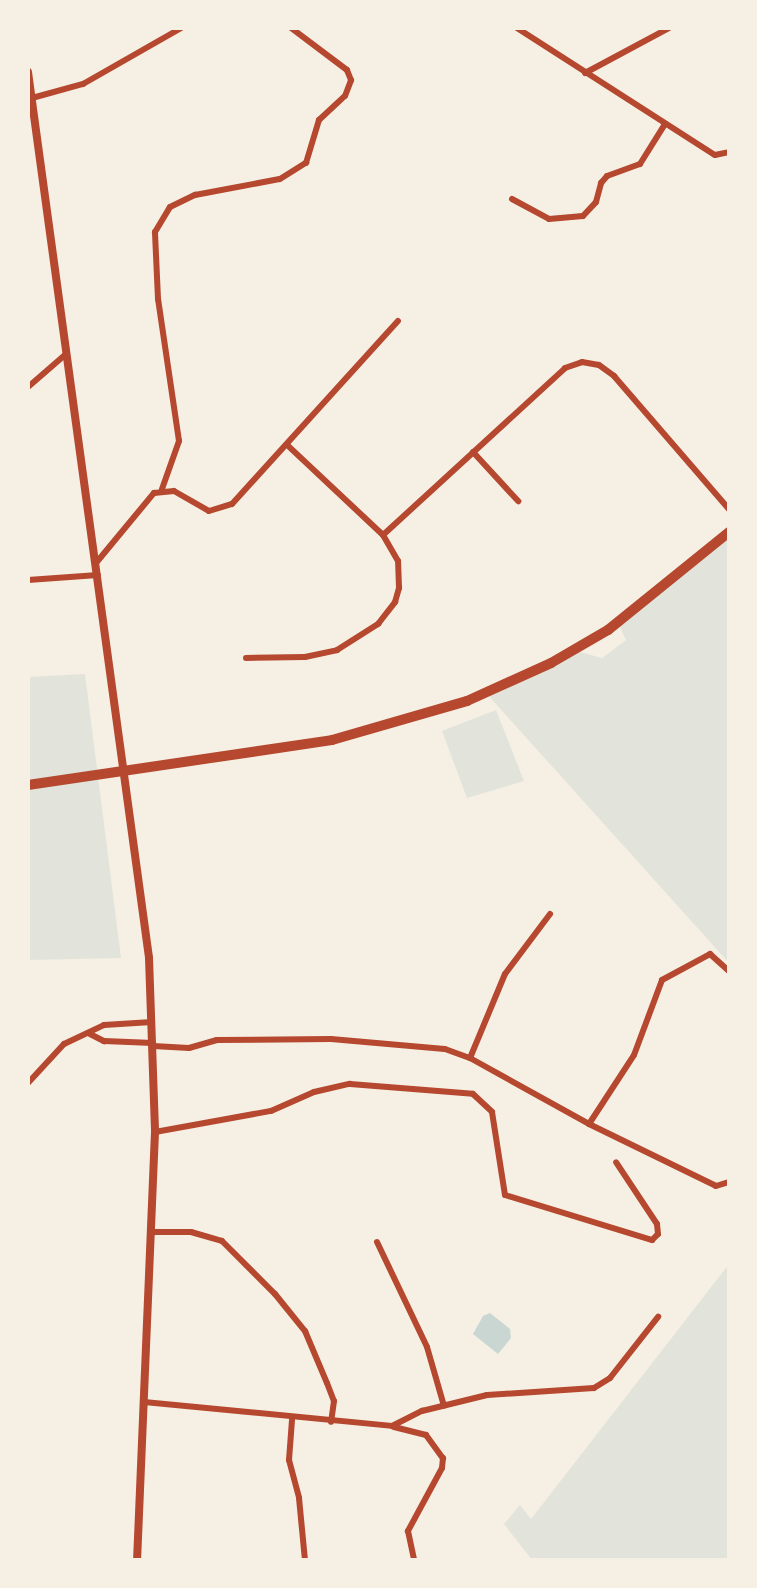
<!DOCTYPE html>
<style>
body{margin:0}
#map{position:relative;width:757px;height:1588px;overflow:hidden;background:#f6efe4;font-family:"Public Sans",sans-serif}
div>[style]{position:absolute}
.green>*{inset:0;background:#e2e4dc}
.water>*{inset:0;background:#c9d6d2}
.minor>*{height:6px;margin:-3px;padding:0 3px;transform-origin:3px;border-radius:3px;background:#b5482f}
.tertiary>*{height:8px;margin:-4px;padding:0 4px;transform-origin:4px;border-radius:4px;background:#b5482f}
.secondary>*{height:10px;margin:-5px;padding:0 5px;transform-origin:5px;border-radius:5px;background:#b5482f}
span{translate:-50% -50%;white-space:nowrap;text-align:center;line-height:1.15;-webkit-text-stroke:5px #f6efe4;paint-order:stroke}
.frame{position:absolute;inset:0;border:30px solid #f6efe4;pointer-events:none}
</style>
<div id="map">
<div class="green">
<i style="clip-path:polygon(729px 532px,729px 963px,486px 693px,573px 650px,602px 658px,626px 640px,618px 623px)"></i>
<i style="clip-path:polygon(85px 674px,121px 958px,28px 960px,28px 677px)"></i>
<i style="clip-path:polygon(496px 710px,524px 781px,467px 798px,442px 731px)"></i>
<i style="clip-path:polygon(729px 1264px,729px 1560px,532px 1560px,504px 1524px,520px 1505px,531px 1519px)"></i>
</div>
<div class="water">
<i style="clip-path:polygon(490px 1313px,510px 1329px,511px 1338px,498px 1354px,473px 1334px,483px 1316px)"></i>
</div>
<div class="minor">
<i style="left:517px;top:28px;width:235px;rotate:32.7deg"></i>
<i style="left:715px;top:155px;width:14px;rotate:-12deg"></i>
<i style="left:585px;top:73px;width:95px;rotate:-28.2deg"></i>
<i style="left:32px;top:98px;width:53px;rotate:-15.4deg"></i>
<i style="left:83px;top:84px;width:113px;rotate:-29.7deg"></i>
<i style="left:512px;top:199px;width:42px;rotate:28.4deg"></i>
<i style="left:549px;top:219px;width:34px;rotate:-5deg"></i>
<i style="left:583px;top:216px;width:19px;rotate:-47deg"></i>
<i style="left:596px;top:202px;width:20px;rotate:-75deg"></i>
<i style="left:601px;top:183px;width:9px;rotate:-49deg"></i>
<i style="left:607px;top:176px;width:35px;rotate:-20deg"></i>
<i style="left:640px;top:164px;width:47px;rotate:-58deg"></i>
<i style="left:28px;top:387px;width:50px;rotate:-41deg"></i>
<i style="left:473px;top:452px;width:67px;rotate:47.4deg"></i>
<i style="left:162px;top:489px;width:51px;rotate:-70.5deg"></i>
<i style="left:179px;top:441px;width:144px;rotate:-98.4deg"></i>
<i style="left:158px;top:299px;width:67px;rotate:-92.6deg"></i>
<i style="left:155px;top:232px;width:29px;rotate:-59deg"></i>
<i style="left:170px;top:207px;width:28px;rotate:-26deg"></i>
<i style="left:195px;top:195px;width:86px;rotate:-10.7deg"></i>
<i style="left:280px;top:179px;width:31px;rotate:-32deg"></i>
<i style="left:306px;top:163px;width:45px;rotate:-73.2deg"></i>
<i style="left:319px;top:120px;width:35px;rotate:-43deg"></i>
<i style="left:345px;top:96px;width:17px;rotate:-69deg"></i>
<i style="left:351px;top:80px;width:11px;rotate:-112deg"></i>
<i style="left:347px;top:70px;width:70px;rotate:-143.1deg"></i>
<i style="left:383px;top:535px;width:247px;rotate:-42.5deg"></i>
<i style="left:565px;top:368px;width:18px;rotate:-19deg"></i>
<i style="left:582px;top:362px;width:17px;rotate:10deg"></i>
<i style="left:599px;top:365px;width:19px;rotate:36deg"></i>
<i style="left:614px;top:376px;width:176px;rotate:49.2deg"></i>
<i style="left:96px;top:563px;width:91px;rotate:-50.4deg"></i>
<i style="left:154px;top:493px;width:20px;rotate:-6deg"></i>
<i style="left:174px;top:491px;width:40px;rotate:29.7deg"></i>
<i style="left:209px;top:511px;width:24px;rotate:-17deg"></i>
<i style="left:232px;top:504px;width:247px;rotate:-47.8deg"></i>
<i style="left:28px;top:580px;width:70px;rotate:-4.1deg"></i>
<i style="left:246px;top:658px;width:59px;rotate:-1deg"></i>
<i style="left:305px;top:657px;width:33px;rotate:-12deg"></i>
<i style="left:337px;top:650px;width:49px;rotate:-32.4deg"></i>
<i style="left:378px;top:624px;width:28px;rotate:-52deg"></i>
<i style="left:395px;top:602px;width:15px;rotate:-74deg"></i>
<i style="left:399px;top:588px;width:27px;rotate:-92deg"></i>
<i style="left:398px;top:561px;width:30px;rotate:-120deg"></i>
<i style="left:383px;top:535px;width:132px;rotate:-136.8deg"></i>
<i style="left:90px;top:1034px;width:16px;rotate:27deg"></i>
<i style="left:104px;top:1041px;width:49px;rotate:2.3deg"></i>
<i style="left:153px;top:1046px;width:36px;rotate:3deg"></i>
<i style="left:189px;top:1048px;width:29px;rotate:-16deg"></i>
<i style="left:217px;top:1040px;width:114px;rotate:-0.5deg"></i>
<i style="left:331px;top:1039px;width:114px;rotate:5deg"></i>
<i style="left:445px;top:1049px;width:27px;rotate:20deg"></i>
<i style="left:470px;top:1058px;width:136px;rotate:29deg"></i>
<i style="left:589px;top:1124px;width:141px;rotate:26deg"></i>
<i style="left:716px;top:1186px;width:14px;rotate:-17deg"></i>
<i style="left:470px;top:1058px;width:91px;rotate:-67.4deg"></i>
<i style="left:505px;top:974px;width:75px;rotate:-53.1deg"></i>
<i style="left:28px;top:1083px;width:53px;rotate:-47.3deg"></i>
<i style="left:64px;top:1044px;width:44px;rotate:-25.4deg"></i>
<i style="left:104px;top:1025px;width:48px;rotate:-3.6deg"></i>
<i style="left:589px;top:1124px;width:82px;rotate:-56.9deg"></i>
<i style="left:634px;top:1055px;width:80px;rotate:-69.5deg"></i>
<i style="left:662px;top:980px;width:55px;rotate:-28.4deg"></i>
<i style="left:710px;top:954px;width:25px;rotate:42deg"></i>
<i style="left:155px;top:1132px;width:118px;rotate:-10.3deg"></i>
<i style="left:271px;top:1111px;width:47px;rotate:-23.8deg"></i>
<i style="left:314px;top:1092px;width:37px;rotate:-13deg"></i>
<i style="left:350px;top:1084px;width:123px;rotate:4.6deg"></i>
<i style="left:473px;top:1094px;width:26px;rotate:43deg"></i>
<i style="left:492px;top:1112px;width:84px;rotate:81.1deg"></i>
<i style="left:505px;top:1195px;width:154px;rotate:17deg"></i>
<i style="left:652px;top:1240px;width:8px;rotate:-45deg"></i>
<i style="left:658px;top:1234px;width:10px;rotate:-96deg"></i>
<i style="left:657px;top:1224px;width:74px;rotate:-123.5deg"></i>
<i style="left:152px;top:1232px;width:39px"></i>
<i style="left:191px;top:1232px;width:32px;rotate:16deg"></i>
<i style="left:222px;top:1241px;width:75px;rotate:45deg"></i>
<i style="left:275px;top:1294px;width:48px;rotate:51deg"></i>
<i style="left:305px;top:1331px;width:56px;rotate:67.1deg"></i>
<i style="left:327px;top:1383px;width:19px;rotate:69deg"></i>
<i style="left:334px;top:1401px;width:21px;rotate:98deg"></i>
<i style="left:377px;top:1242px;width:116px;rotate:64.5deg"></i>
<i style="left:427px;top:1347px;width:61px;rotate:73.9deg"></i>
<i style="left:144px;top:1402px;width:249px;rotate:5.5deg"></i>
<i style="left:392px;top:1426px;width:34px;rotate:-27deg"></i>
<i style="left:422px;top:1411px;width:67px;rotate:-13.8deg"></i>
<i style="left:487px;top:1395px;width:107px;rotate:-3.7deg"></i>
<i style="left:594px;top:1388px;width:19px;rotate:-32deg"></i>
<i style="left:610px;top:1378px;width:78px;rotate:-51.8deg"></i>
<i style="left:292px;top:1420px;width:40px;rotate:94.3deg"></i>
<i style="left:289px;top:1460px;width:39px;rotate:75deg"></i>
<i style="left:299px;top:1498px;width:62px;rotate:84.5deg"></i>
<i style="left:394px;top:1427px;width:33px;rotate:14deg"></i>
<i style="left:426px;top:1435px;width:29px;rotate:54deg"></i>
<i style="left:443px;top:1458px;width:10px;rotate:96deg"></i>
<i style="left:442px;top:1468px;width:72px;rotate:118.4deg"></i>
<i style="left:408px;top:1531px;width:30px;rotate:78deg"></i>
</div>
<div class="tertiary">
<i style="left:28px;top:72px;width:894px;rotate:82.22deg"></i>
<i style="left:149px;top:958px;width:174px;rotate:88deg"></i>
<i style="left:155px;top:1132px;width:428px;rotate:92.4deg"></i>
</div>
<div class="secondary">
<i style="left:28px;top:785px;width:307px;rotate:-8.4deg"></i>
<i style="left:332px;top:740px;width:141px;rotate:-16.1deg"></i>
<i style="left:467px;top:701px;width:92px;rotate:-24.3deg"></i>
<i style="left:551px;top:663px;width:66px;rotate:-30.1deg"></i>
<i style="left:608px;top:630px;width:156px;rotate:-39deg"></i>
</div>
<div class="frame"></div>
</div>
